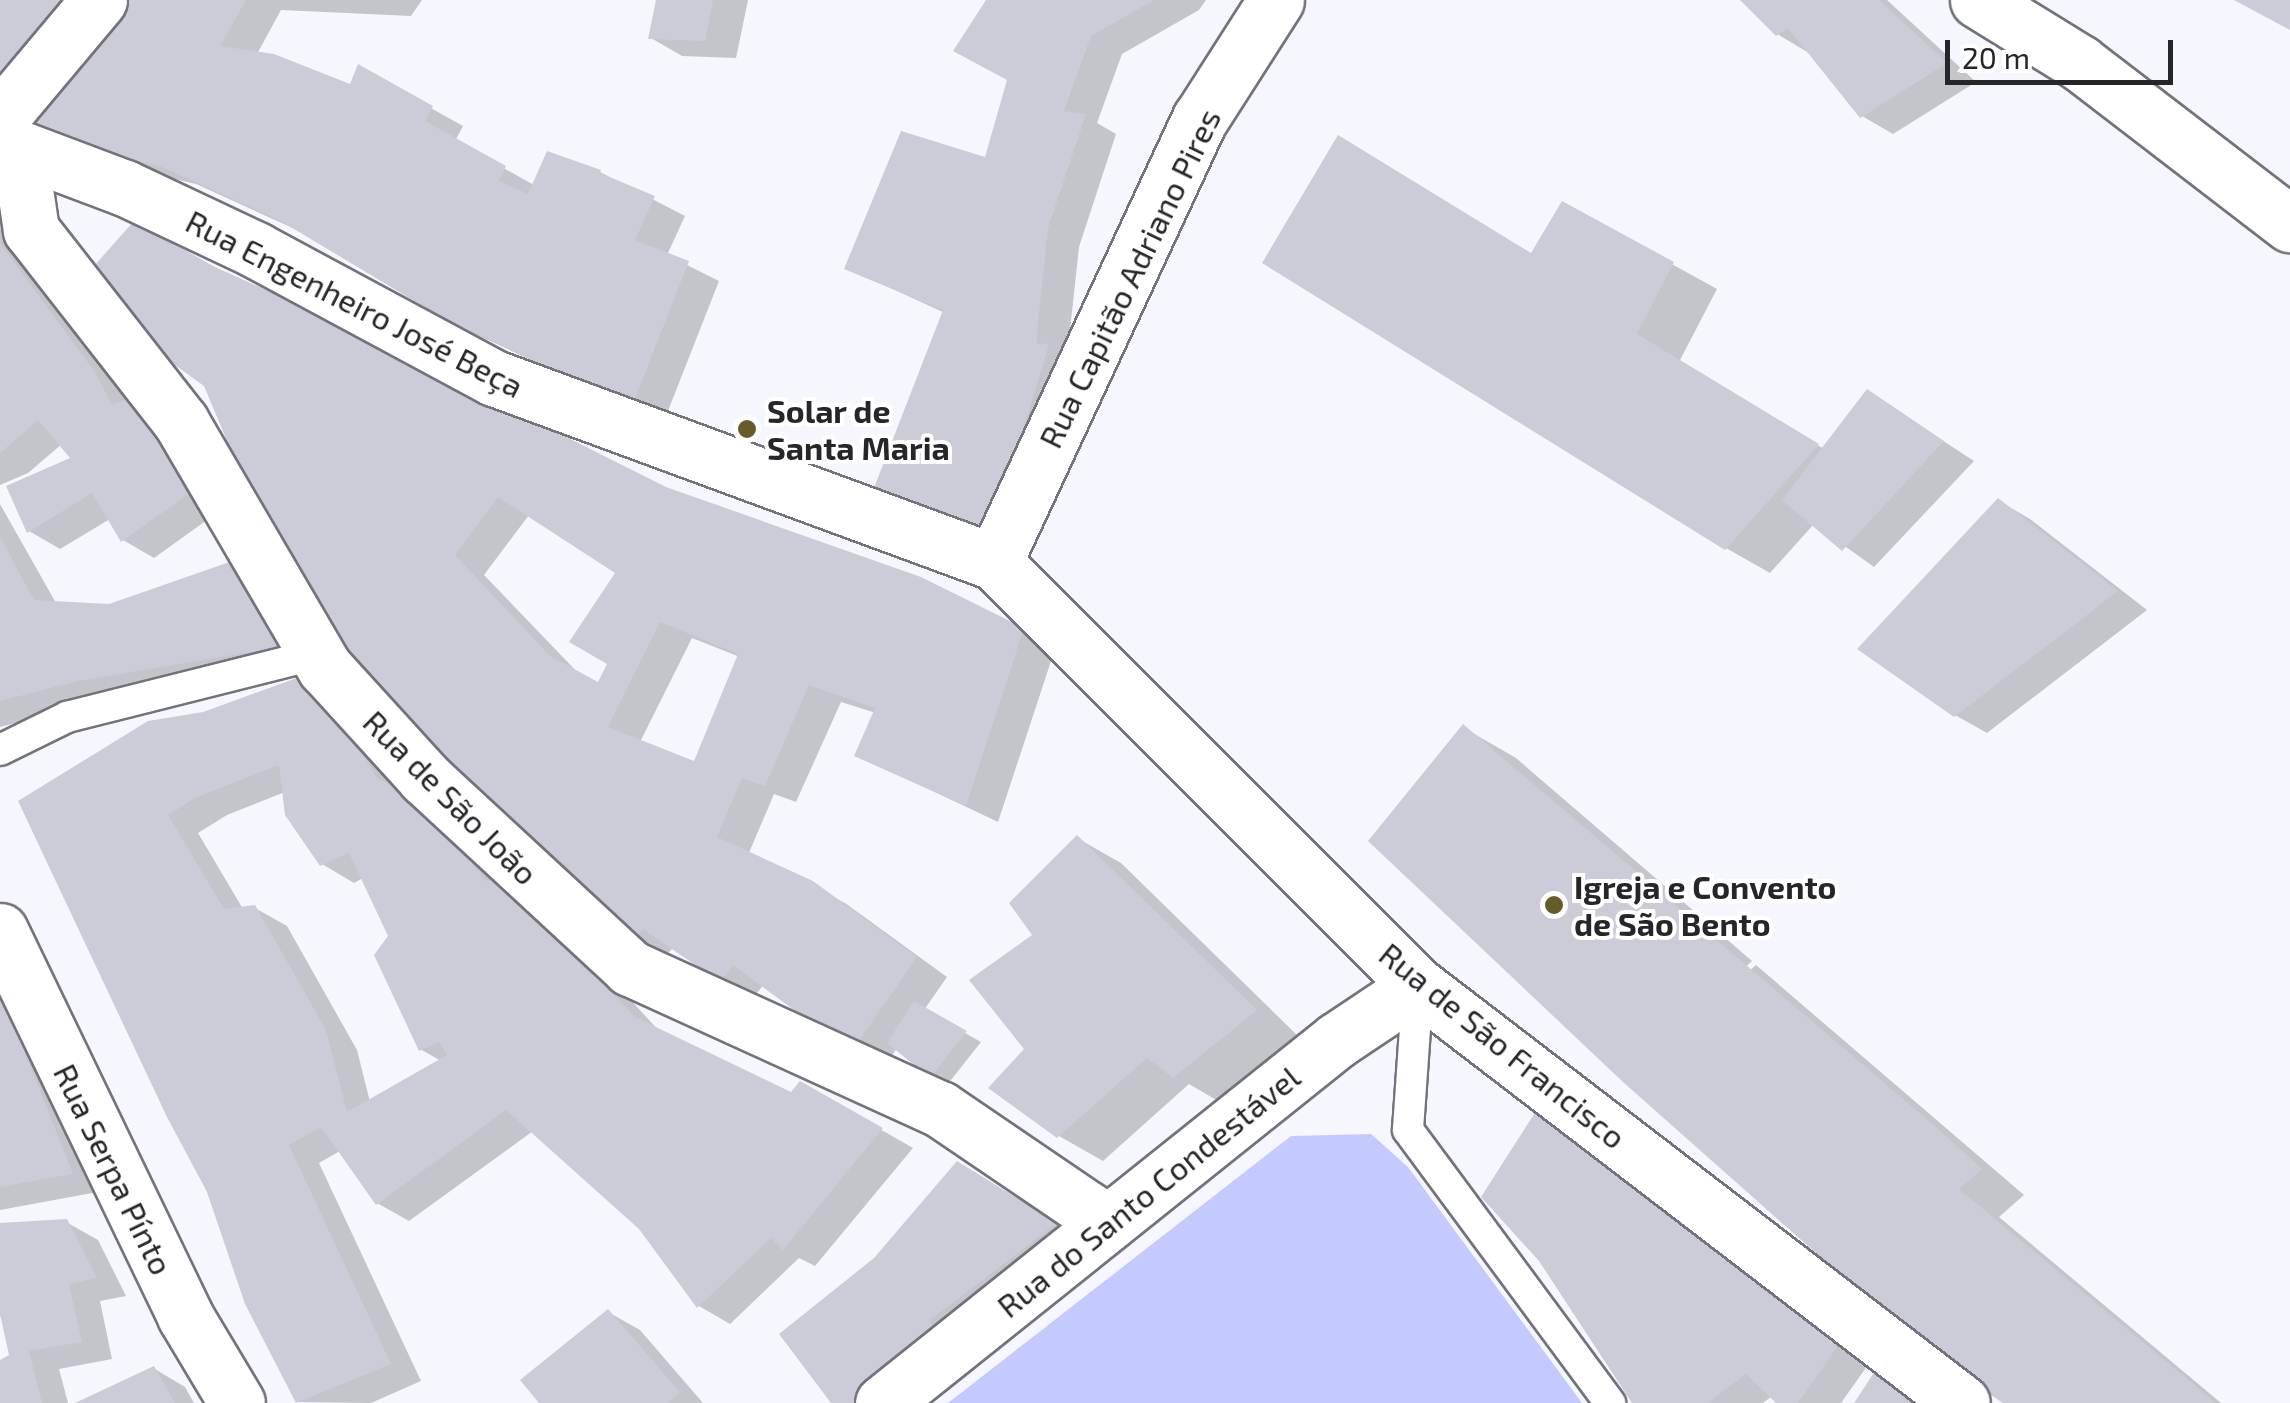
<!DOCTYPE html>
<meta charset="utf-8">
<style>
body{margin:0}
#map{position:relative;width:2290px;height:1403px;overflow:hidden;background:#f5f6fe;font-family:"Exo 2",sans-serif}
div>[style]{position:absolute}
.green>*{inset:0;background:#c4cafe}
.shadow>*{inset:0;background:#0003}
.building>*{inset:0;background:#cbccd7}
.roads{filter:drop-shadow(2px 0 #72737c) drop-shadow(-2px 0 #72737c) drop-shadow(0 2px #72737c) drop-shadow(0 -2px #72737c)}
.service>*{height:30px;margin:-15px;padding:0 15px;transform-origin:15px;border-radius:15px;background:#fff}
.minor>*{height:55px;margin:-27.5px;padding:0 27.5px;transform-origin:27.5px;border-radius:27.5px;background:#fff}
.dots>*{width:28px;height:28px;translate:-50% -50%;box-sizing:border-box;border:5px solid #fff;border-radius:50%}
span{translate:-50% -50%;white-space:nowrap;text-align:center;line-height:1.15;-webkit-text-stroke:8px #fff;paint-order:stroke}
.street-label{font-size:32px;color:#26262a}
.poi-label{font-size:32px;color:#26262a;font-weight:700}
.left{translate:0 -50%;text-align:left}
.scale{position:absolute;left:1945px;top:40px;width:228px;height:45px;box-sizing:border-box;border:5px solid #26262a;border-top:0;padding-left:12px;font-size:30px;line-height:35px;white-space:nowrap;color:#26262a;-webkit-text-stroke:8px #fff;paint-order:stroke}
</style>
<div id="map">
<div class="green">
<i style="clip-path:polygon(1371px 1134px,1408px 1167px,1582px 1403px,948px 1403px,1291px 1136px)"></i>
</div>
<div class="shadow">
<i style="clip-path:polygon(0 0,422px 0,411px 16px,281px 10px,257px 54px,351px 87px,359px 68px,463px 126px,455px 141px,534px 185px,600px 172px,685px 216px,667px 255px,719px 281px,664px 421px,475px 334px,308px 235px,196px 184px,132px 169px)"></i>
<i style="clip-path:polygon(658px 0,748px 0,736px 58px,682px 56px,651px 38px)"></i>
<i style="clip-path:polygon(989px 0,1206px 0,1199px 10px,1122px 54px,1097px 123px,1116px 134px,1079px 247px,1067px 358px,1024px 550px,945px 313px,847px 268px,986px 160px,1010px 80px)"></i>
<i style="clip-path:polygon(1743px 0,1887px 0,1976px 82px,1893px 134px,1862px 116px,1809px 53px,1777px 34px)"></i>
<i style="clip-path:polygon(1563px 204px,1717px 289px,1679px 362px,1824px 449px,1868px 392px,1974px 461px,1874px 567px,1814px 524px,1770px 573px,1726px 548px,1532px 255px)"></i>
<i style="clip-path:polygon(0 215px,228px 505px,154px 558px,123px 540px,110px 519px,60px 549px,29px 531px,74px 459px,62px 444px,28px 473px,0 485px)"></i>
<i style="clip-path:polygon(evenodd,212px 268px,665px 489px,1023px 630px,1055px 649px,998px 822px,857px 755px,876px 713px,841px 702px,796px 802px,774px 794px,748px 855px,845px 903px,947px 977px,924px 1010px,981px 1042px,947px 1085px,897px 1048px,884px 1068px,764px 984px,753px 998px,674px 947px,660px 961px,629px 943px,212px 268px,529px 515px,618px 572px,610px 663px,599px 686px,581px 676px,484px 575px,529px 515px,212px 268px,692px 638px,740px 657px,695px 764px,640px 742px,692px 638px)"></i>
<i style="clip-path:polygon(1999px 501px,2030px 519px,2147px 610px,1987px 733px,1955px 715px)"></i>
<i style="clip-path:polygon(0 504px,56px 603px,109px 606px,241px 561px,321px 663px,110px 698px,0 727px)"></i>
<i style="clip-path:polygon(evenodd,316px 674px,537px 898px,661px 1033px,792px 1095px,801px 1084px,913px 1148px,815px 1266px,799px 1258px,730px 1324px,699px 1306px,641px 1227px,533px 1131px,409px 1221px,377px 1203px,340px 1151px,319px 1163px,421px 1381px,371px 1403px,298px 1402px,247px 1303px,209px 1191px,21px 802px,204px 714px,316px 674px,285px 792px,322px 864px,354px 883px,363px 878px,391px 937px,420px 1049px,441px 1061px,370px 1102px,357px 1050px,287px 926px,255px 908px,243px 909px,198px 833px,227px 815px,285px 792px)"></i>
<i style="clip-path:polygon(1464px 728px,1516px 758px,1752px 961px,1630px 1072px,1633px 1076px,1756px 965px,2024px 1195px,1999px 1217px,2221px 1403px,2005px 1403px,1933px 1353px,1626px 1082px,1372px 840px)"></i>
<i style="clip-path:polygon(1077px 838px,1121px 863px,1298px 1036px,1218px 1101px,1189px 1084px,1103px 1161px,1059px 1136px,1027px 1049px)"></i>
<i style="clip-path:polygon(0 940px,103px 1191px,0 1210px)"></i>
<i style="clip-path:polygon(1536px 1114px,1870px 1362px,1841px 1403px,1780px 1403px,1772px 1396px,1763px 1403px,1636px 1403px,1541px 1260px)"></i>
<i style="clip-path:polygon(988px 1182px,1086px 1243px,834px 1403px)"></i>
<i style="clip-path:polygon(66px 1222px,98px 1240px,126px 1296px,100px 1301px,112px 1359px,59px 1369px,68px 1403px,0 1403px,0 1363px,12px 1356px,0 1314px,0 1226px)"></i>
<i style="clip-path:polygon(608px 1312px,640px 1330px,703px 1403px,543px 1403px)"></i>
<i style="clip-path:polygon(153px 1368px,185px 1387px,194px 1403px,81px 1403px)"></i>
</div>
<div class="building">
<i style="clip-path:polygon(0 0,70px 0,0 86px)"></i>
<i style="clip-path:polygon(112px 0,246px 0,220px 46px,274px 54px,350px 84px,358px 64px,433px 106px,425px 121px,506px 166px,499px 181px,528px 194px,547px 151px,601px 170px,600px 173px,655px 196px,635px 240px,689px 261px,632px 406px,441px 317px,279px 220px,162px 167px,98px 152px,18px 118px)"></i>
<i style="clip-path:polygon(656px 0,713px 0,705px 41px,648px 39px)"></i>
<i style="clip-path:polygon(986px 0,1154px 0,1091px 36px,1064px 111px,1086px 114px,1048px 228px,1036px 343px,1049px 344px,992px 534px,872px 493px,943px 310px,844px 269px,901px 131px,985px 157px,1007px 80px,953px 51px)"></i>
<i style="clip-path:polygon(1740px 0,1879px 0,1947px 63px,1860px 118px,1788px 28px,1776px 36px)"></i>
<i style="clip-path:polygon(2234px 0,2290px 0,2290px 30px)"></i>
<i style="clip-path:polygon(1338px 135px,1531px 253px,1562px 201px,1674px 262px,1637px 334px,1819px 444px,1725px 550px,1262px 263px)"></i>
<i style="clip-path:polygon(evenodd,134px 221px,213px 266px,341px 324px,666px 487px,921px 577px,1024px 628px,966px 806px,854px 756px,875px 708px,809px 685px,765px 786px,742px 778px,717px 837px,813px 881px,917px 957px,851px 1052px,733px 965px,720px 982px,643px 929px,627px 945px,578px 905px,382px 695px,341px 640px,233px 455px,204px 386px,143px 342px,86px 275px,134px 221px,498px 497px,615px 573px,569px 642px,607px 664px,598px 682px,550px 656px,455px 555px,498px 497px,134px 221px,660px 622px,738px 654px,694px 761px,608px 727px,660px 622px)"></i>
<i style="clip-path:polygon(0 243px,95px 372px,112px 405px,135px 396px,198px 487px,121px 542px,92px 493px,27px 533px,6px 486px,70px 458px,38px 420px,0 453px)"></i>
<i style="clip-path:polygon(1867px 389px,1944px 441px,1842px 551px,1782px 500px)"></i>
<i style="clip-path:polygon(1998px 498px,2118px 591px,1954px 717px,1857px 649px)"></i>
<i style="clip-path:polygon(0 537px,34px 600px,109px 604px,241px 558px,292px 645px,78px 681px,0 701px)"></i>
<i style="clip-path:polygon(evenodd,316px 671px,376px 777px,434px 809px,485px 881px,505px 877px,635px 1017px,791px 1092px,800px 1081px,883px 1128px,783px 1250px,771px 1238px,697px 1308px,639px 1229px,506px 1110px,376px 1205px,321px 1127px,289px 1145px,391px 1364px,296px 1403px,245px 1304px,207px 1192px,167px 1117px,18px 801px,148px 721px,203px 712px,316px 671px,279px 765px,285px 815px,320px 866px,349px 853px,388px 936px,374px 955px,419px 1051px,439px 1042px,447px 1055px,347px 1112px,326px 1030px,255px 905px,224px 909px,168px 815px,195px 798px,279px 765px)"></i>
<i style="clip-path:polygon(1463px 724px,1935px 1126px,1982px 1169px,1959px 1189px,2216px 1403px,2003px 1403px,1931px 1355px,1623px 1082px,1368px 841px)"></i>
<i style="clip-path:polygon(1077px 835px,1257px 1010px,1173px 1078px,1147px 1058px,1057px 1138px,988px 1088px,1024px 1049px,969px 980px,1032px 935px,1009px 903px)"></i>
<i style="clip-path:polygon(0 991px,31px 1068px,73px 1174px,0 1187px)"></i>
<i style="clip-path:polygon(914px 1001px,967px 1031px,930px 1078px,887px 1043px)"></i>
<i style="clip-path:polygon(1536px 1111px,1749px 1262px,1840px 1343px,1798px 1403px,1776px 1403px,1746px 1374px,1708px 1403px,1632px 1403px,1539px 1261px,1481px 1197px)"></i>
<i style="clip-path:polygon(957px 1161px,1057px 1223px,929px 1321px,939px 1333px,860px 1403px,831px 1403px,779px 1334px,874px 1258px)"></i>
<i style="clip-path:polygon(67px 1219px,97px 1278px,69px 1284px,82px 1342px,29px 1351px,42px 1403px,0 1403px,0 1360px,9px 1355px,0 1314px,0 1223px)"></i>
<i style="clip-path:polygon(608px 1309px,680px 1392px,668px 1403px,539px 1403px,520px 1380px)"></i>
<i style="clip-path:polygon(154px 1366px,175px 1403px,75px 1403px)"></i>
<i style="clip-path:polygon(1877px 1368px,1917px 1403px,1854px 1403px)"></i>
</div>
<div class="roads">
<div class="service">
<i style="left:0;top:750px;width:75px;rotate:-26.2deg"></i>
<i style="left:67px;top:717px;width:259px;rotate:-14.1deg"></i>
<i style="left:1418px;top:986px;width:144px;rotate:94deg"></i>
<i style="left:1408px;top:1130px;width:340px;rotate:53.5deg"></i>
</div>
<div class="minor">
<i style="left:1978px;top:0;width:120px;rotate:31.7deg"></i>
<i style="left:2080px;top:63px;width:265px;rotate:37.5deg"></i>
<i style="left:0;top:118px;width:154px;rotate:-50deg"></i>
<i style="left:0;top:141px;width:134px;rotate:20.6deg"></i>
<i style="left:125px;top:188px;width:145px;rotate:25.3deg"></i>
<i style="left:256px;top:250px;width:270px;rotate:28.3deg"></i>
<i style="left:494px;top:378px;width:533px;rotate:20.2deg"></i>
<i style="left:994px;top:562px;width:600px;rotate:45deg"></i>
<i style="left:1418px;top:986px;width:685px;rotate:37.47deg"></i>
<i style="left:19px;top:149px;width:82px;rotate:81.6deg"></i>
<i style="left:31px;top:230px;width:244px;rotate:52deg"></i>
<i style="left:181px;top:422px;width:285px;rotate:59.7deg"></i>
<i style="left:325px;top:668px;width:149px;rotate:47.7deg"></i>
<i style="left:425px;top:778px;width:280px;rotate:42.8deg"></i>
<i style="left:630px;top:968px;width:341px;rotate:24.5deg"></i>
<i style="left:940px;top:1109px;width:203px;rotate:34.2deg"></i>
<i style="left:994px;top:562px;width:489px;rotate:-65.1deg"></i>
<i style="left:1200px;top:119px;width:141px;rotate:-57.4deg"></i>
<i style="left:0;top:931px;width:427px;rotate:64.3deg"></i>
<i style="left:185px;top:1316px;width:101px;rotate:59.1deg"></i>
<i style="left:883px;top:1403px;width:581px;rotate:-38.64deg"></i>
<i style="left:1337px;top:1040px;width:97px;rotate:-33.7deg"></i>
</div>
</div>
<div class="dots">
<i style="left:747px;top:429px;background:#655c29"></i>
<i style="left:1554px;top:905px;background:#655c29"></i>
</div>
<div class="street-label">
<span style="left:1129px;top:278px;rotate:-64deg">Rua Capitão Adriano Pires</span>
<span style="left:355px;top:303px;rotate:27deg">Rua Engenheiro José Beça</span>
<span style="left:451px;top:797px;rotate:45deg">Rua de São João</span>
<span style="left:1503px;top:1045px;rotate:39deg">Rua de São Francisco</span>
<span style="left:114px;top:1169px;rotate:64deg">Rua Serpa Pínto</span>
<span style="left:1148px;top:1191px;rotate:-39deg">Rua do Santo Condestável</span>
</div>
<div class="poi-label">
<span class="left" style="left:767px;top:429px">Solar de<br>Santa Maria</span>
<span class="left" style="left:1574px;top:905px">Igreja e Convento<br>de São Bento</span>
</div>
<div class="scale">20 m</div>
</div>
